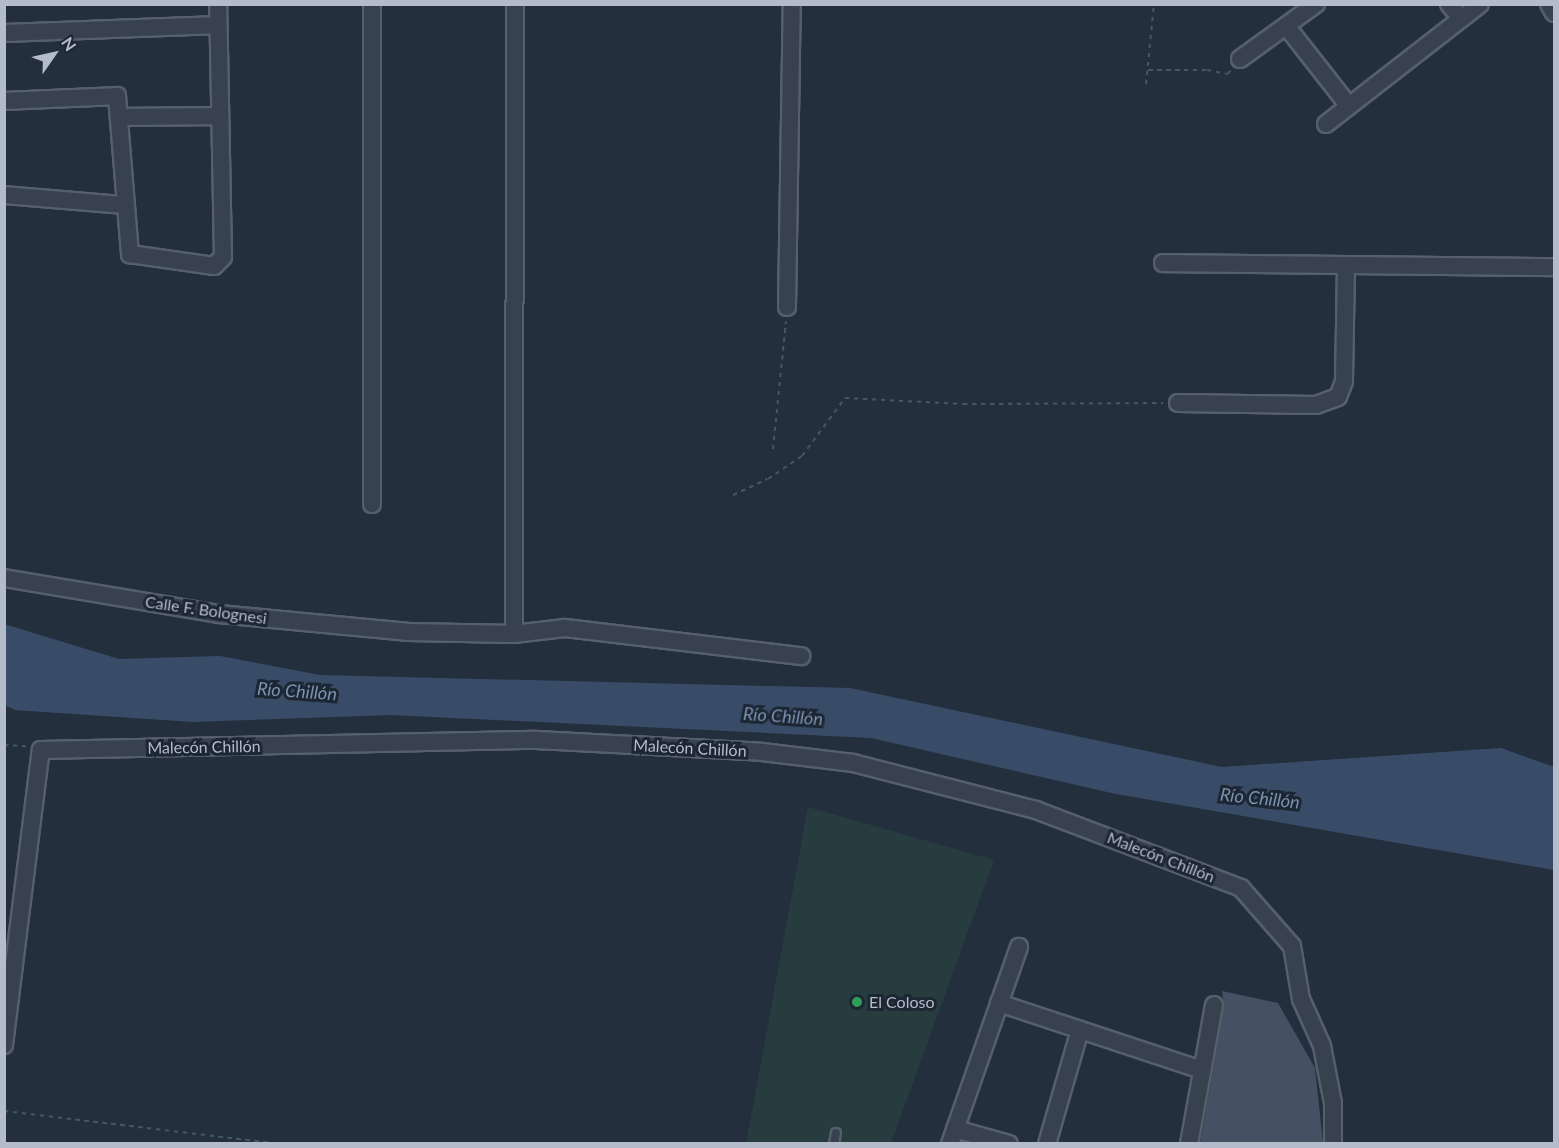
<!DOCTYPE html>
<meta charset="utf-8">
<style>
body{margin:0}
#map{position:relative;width:1559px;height:1148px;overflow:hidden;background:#242f3e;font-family:Lato,sans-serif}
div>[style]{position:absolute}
.green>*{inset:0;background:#263c3f}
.water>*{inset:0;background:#394c67}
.building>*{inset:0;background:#455162}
.path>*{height:2px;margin-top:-1px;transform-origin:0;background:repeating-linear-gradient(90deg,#44595c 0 4.5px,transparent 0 9px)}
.roads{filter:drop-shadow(2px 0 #565f6c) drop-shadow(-2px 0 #565f6c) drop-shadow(0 2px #565f6c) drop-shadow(0 -2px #565f6c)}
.service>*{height:8px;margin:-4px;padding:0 4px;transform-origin:4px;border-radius:4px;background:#38414e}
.minor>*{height:16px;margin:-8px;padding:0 8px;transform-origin:8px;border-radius:8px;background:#38414e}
.dots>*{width:16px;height:16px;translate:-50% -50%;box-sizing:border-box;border:3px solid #1d2633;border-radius:50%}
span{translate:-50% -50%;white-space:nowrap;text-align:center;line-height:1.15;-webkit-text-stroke:6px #1d2633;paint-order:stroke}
.street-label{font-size:16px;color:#b4bcc9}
.poi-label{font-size:16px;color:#b4bcc9}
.left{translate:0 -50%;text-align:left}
.water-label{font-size:18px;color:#7c92b1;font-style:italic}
.frame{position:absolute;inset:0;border:6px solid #b4bcc9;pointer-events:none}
.north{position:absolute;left:24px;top:24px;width:60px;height:60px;-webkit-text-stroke:4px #1d2633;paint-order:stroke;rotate:56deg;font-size:16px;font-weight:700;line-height:24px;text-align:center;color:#b4bcc9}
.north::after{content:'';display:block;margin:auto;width:21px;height:27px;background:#b4bcc9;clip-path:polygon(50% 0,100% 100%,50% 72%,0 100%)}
</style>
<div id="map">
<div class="green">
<i style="clip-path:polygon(808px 807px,994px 860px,891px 1143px,746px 1144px)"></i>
</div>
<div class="water">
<i style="clip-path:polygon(4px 624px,119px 659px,220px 656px,320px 675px,850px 688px,1222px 767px,1501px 748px,1554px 767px,1554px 870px,1116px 794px,871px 738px,391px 715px,192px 722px,15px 710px,5px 705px)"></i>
</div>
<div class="building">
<i style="clip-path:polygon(1222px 991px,1278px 1003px,1315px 1068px,1323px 1143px,1200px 1143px,1224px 1007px)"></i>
</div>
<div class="path">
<i style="left:1148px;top:70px;width:59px"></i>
<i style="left:1207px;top:70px;width:21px;rotate:11deg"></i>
<i style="left:1228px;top:74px;width:4px;rotate:-56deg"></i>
<i style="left:1146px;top:84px;width:80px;rotate:-84.3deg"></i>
<i style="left:773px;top:449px;width:128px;rotate:-84.2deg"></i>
<i style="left:733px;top:495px;width:38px;rotate:-25deg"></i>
<i style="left:768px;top:479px;width:41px;rotate:-34.1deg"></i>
<i style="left:802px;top:456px;width:72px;rotate:-53.4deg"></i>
<i style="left:845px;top:398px;width:118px;rotate:2.9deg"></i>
<i style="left:963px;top:404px;width:200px;rotate:-0.3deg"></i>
<i style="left:4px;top:745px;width:22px;rotate:3deg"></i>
<i style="left:4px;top:1111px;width:279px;rotate:6.8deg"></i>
</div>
<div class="roads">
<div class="service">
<i style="left:834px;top:1144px;width:11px;rotate:-80deg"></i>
</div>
<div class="minor">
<i style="left:1449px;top:4px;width:19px;rotate:51deg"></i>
<i style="left:1549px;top:4px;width:10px;rotate:61deg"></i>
<i style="left:1287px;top:27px;width:100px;rotate:51.9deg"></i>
<i style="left:4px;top:33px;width:214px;rotate:-2.1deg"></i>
<i style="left:1240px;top:59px;width:94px;rotate:-35.9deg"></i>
<i style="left:4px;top:101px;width:113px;rotate:-2.5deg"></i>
<i style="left:117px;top:96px;width:159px;rotate:85.3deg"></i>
<i style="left:130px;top:254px;width:85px;rotate:8.1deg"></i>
<i style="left:214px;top:266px;width:13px;rotate:-45deg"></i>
<i style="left:223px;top:257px;width:253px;rotate:-91.1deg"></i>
<i style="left:121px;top:117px;width:99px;rotate:-0.6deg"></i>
<i style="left:1326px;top:124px;width:195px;rotate:-37.9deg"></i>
<i style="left:4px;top:195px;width:119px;rotate:4.8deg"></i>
<i style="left:1163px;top:263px;width:391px;rotate:0.6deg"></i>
<i style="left:787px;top:307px;width:303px;rotate:-89.1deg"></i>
<i style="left:1178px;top:403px;width:138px;rotate:0.8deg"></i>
<i style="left:1316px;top:405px;width:23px;rotate:-20deg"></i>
<i style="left:1338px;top:397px;width:17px;rotate:-69deg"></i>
<i style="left:1344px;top:381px;width:116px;rotate:-89deg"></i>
<i style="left:372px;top:504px;width:500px;rotate:-90deg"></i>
<i style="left:4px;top:578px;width:218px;rotate:9.5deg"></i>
<i style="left:219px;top:614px;width:191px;rotate:5.4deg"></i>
<i style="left:409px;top:632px;width:105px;rotate:1.1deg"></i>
<i style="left:514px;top:634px;width:51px;rotate:-6.7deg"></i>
<i style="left:565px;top:628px;width:238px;rotate:6.8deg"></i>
<i style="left:514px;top:634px;width:630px;rotate:-89.91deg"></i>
<i style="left:999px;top:1003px;width:213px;rotate:18.3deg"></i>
<i style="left:4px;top:1045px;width:297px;rotate:-82.9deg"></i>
<i style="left:41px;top:750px;width:495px;rotate:-1.2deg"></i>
<i style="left:536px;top:740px;width:226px;rotate:3deg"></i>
<i style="left:762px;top:752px;width:92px;rotate:6.9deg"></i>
<i style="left:853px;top:763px;width:189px;rotate:14.4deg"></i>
<i style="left:1036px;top:810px;width:219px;rotate:20.8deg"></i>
<i style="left:1241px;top:888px;width:77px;rotate:48.7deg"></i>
<i style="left:1292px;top:946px;width:54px;rotate:80.4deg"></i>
<i style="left:1301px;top:999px;width:51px;rotate:65.9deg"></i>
<i style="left:1322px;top:1046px;width:58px;rotate:79.1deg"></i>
<i style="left:1333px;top:1103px;width:41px;rotate:90deg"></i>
<i style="left:955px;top:1129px;width:56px;rotate:15.5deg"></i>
<i style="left:950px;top:1144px;width:209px;rotate:-70.7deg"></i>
<i style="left:1047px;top:1144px;width:119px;rotate:-73.9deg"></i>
<i style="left:1189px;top:1144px;width:141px;rotate:-79.8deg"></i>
</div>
</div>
<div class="dots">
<i style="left:857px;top:1002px;background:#2e9e5b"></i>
</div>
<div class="street-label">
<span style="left:206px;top:610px;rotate:8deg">Calle F. Bolognesi</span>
<span style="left:204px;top:747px;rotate:-1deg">Malecón Chillón</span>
<span style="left:690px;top:748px;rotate:3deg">Malecón Chillón</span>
<span style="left:1161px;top:857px;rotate:21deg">Malecón Chillón</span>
</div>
<div class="poi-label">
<span class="left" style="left:869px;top:1002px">El Coloso</span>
</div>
<div class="water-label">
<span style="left:297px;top:691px;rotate:4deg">Río Chillón</span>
<span style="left:783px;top:716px;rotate:4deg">Río Chillón</span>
<span style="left:1260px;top:798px;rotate:6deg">Río Chillón</span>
</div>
<div class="frame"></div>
<div class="north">N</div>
</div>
